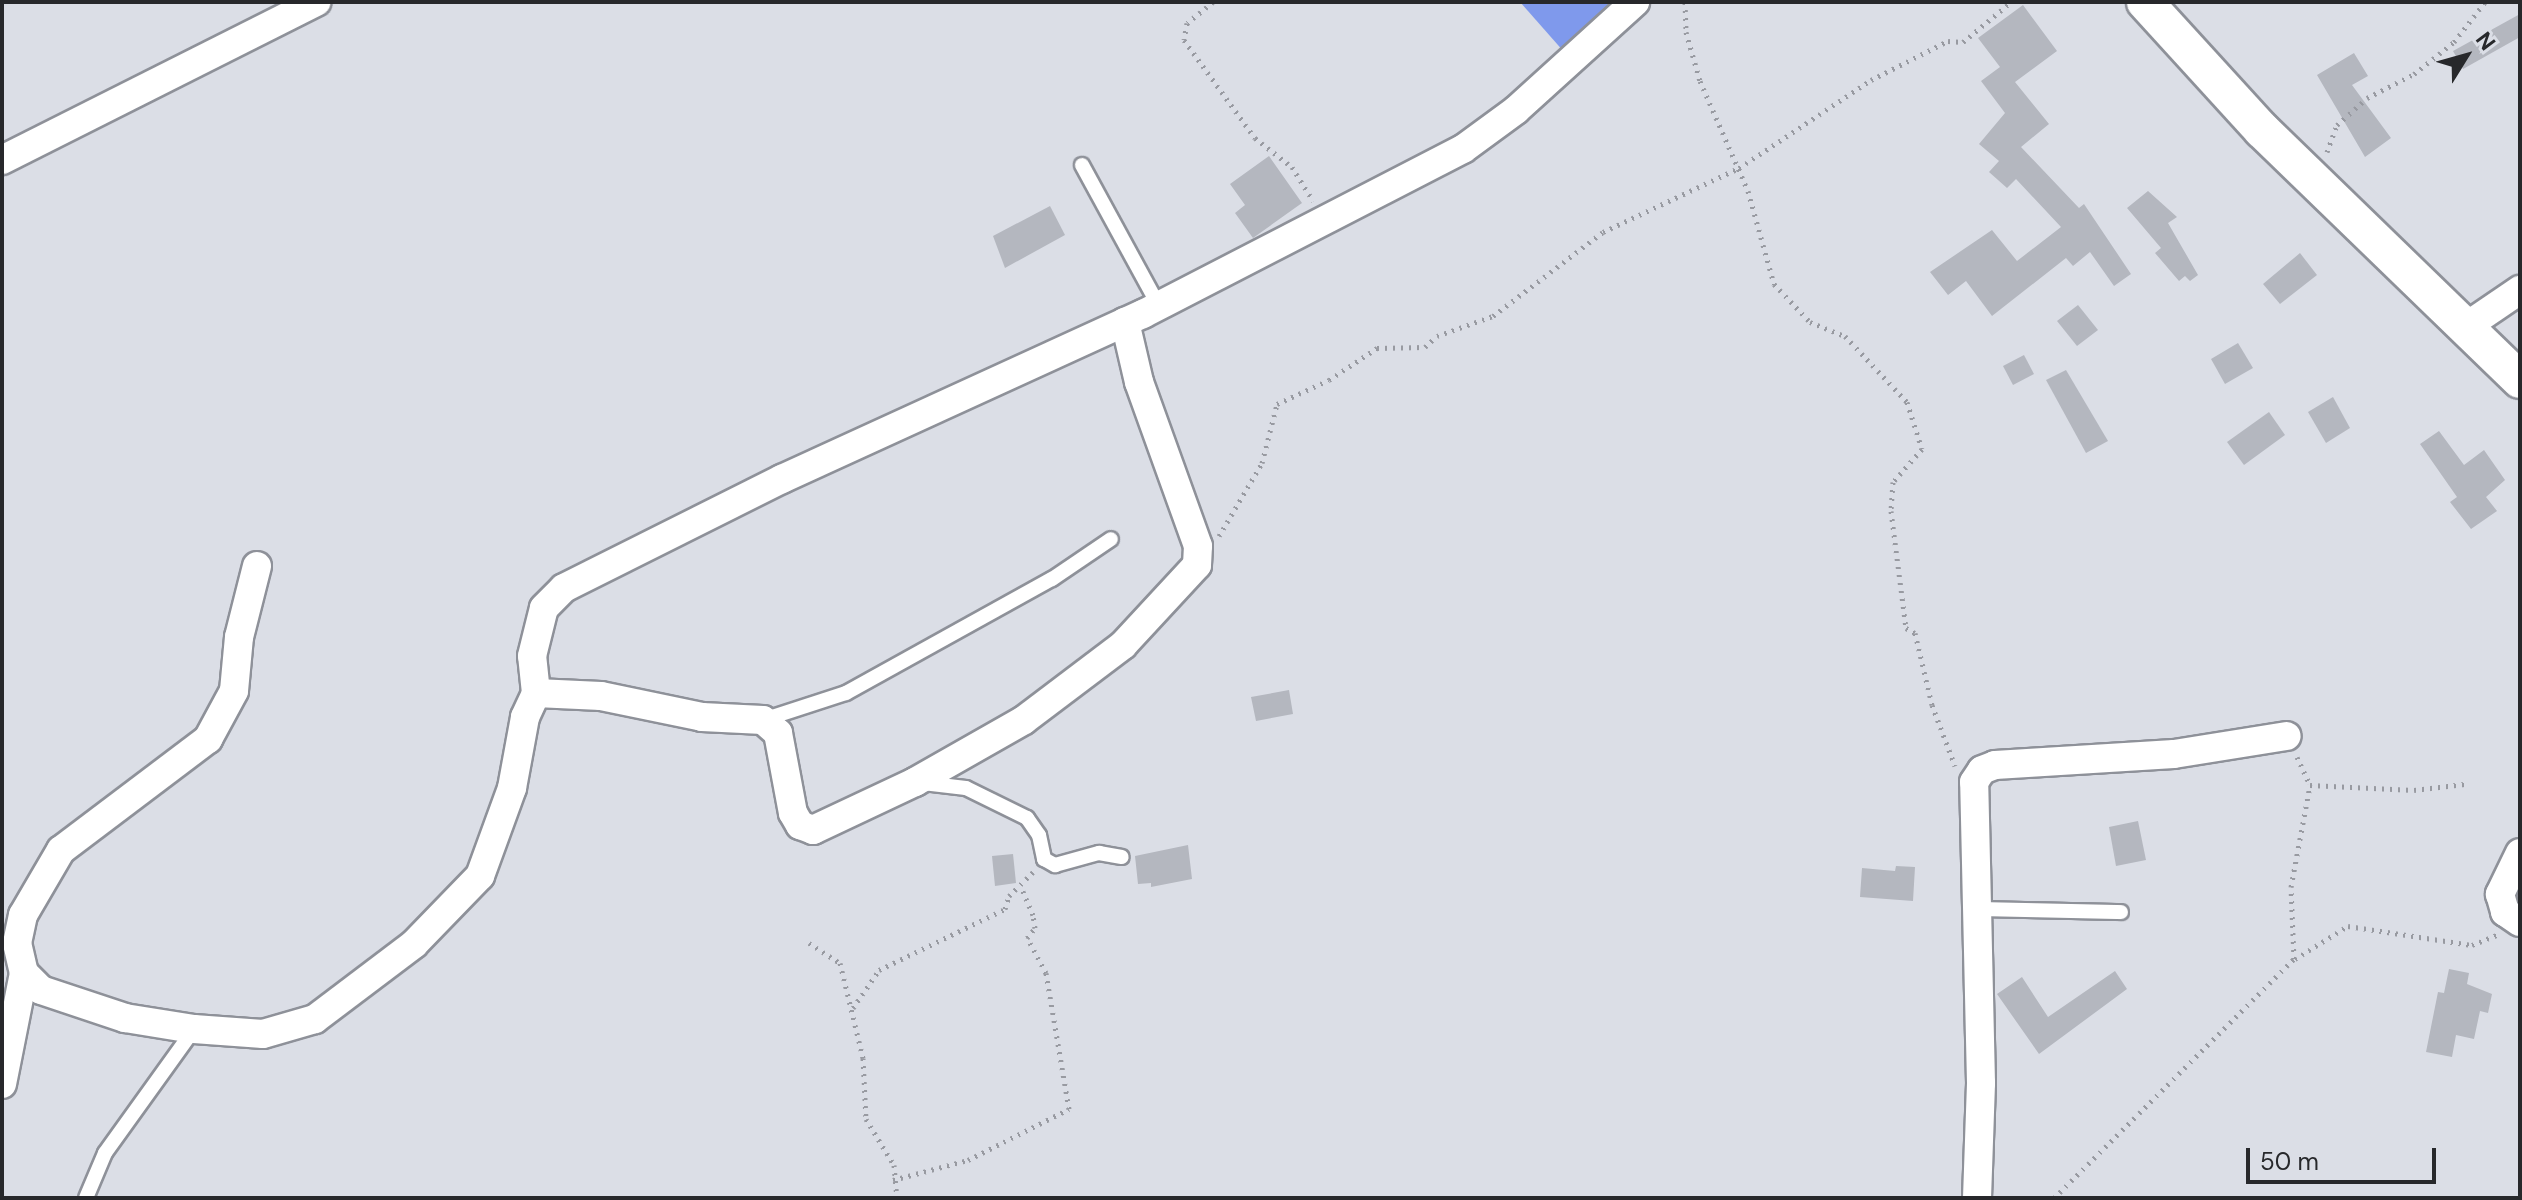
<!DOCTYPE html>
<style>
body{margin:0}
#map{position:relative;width:2522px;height:1200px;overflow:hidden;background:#dbdee6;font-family:"DM Sans",sans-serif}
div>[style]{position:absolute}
.forest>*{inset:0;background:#7f99ec}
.building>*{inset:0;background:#b4b7bf}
.path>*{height:5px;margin-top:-2.5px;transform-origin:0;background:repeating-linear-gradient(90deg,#989aa1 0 2px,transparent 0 8px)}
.roads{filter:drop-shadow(2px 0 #8e9199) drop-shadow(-2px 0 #8e9199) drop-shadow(0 2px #8e9199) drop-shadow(0 -2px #8e9199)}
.service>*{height:14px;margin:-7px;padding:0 7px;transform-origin:7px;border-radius:7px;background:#fff}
.minor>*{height:28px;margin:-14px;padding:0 14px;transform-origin:14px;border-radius:14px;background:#fff}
.tertiary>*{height:36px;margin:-18px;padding:0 18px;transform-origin:18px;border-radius:18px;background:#fff}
span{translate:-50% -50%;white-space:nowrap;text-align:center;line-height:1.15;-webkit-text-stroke:6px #dbdee6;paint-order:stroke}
.frame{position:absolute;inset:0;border:4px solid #27282b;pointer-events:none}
.north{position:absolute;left:2426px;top:16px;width:80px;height:80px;-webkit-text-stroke:6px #dbdee6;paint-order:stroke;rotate:53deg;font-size:22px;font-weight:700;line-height:32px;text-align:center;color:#27282b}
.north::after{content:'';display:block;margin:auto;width:28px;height:36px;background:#27282b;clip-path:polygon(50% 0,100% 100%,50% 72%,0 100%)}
.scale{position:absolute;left:2246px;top:1148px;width:190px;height:36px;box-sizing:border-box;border:4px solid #27282b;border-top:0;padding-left:10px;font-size:24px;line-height:28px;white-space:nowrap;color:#27282b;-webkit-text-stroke:6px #dbdee6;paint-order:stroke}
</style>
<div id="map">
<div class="forest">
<i style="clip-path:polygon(1520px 2px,1616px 2px,1565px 53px)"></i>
</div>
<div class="building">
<i style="clip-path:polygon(2023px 5px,2057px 51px,2015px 82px,2049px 124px,2021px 147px,2079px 208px,2084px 204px,2131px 274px,2114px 286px,2090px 252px,2073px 266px,2066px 258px,1992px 316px,1966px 281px,1948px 295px,1930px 272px,1992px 230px,2017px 261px,2061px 227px,2016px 179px,2007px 188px,1989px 172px,1999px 161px,1979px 144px,2005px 113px,1981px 81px,2000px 67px,1978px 38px)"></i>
<i style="clip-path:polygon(2520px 14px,2520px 37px,2463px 69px,2453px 51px)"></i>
<i style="clip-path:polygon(2354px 53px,2368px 76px,2352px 85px,2391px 138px,2365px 157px,2317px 75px)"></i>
<i style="clip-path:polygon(1269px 156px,1302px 203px,1253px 238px,1235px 213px,1245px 205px,1230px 184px)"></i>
<i style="clip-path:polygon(2148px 191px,2177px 217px,2168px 223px,2198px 275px,2190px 281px,2185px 276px,2179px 281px,2155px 253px,2161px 248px,2127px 208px)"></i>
<i style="clip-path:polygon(1050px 206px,1065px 235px,1005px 268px,993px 236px)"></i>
<i style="clip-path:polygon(2300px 253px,2317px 275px,2280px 304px,2263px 284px)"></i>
<i style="clip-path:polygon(2078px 305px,2098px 330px,2077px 346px,2057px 321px)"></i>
<i style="clip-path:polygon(2238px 343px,2253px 368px,2225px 384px,2211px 359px)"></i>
<i style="clip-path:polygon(2024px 355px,2034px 374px,2013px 385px,2003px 366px)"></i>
<i style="clip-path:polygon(2066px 370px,2108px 441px,2086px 453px,2046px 380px)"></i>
<i style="clip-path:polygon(2333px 397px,2350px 428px,2326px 443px,2308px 412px)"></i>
<i style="clip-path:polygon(2269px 412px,2285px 435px,2244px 465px,2227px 442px)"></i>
<i style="clip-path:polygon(2439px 431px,2464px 465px,2484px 450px,2505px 480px,2486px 497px,2497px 511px,2471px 529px,2450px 502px,2457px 497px,2420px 444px)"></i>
<i style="clip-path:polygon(1289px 690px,1293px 714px,1256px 721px,1251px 697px)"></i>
<i style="clip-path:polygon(2138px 821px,2146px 860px,2116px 866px,2109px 827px)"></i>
<i style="clip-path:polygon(1188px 845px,1192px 879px,1151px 887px,1151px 883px,1138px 884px,1135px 856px)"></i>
<i style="clip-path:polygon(1013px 854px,1016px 883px,995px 886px,992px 856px)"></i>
<i style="clip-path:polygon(1896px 866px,1915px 867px,1913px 901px,1860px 897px,1862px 868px,1895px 871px)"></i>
<i style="clip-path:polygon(2449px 969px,2469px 973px,2467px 984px,2492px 994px,2488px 1013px,2480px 1011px,2474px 1039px,2456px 1035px,2452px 1057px,2426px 1052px,2438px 992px,2444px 993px)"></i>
<i style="clip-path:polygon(2115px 971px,2127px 989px,2039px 1054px,1997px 994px,2022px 977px,2048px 1017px)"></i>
</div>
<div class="path">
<i style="left:1213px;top:2px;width:33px;rotate:141deg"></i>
<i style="left:1187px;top:23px;width:17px;rotate:100deg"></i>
<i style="left:1184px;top:40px;width:121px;rotate:54.1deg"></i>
<i style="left:1255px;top:138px;width:47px;rotate:38.1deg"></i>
<i style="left:1292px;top:167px;width:40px;rotate:58deg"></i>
<i style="left:1685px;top:2px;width:30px;rotate:88deg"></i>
<i style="left:1686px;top:32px;width:51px;rotate:74.1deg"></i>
<i style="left:1700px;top:81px;width:120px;rotate:66.4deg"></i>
<i style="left:1748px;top:191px;width:97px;rotate:74.4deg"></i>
<i style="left:1774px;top:284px;width:52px;rotate:46.5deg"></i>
<i style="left:1810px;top:322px;width:38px;rotate:22deg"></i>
<i style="left:1845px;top:336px;width:91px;rotate:46.8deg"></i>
<i style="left:1907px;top:402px;width:49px;rotate:72.3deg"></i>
<i style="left:1922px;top:449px;width:44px;rotate:131.3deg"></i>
<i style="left:1893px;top:482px;width:29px;rotate:94deg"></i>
<i style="left:1891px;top:511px;width:118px;rotate:82.7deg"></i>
<i style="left:1906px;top:628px;width:10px;rotate:29deg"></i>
<i style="left:1915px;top:633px;width:74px;rotate:76.7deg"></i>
<i style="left:1932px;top:705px;width:65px;rotate:69.3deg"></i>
<i style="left:2327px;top:152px;width:29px;rotate:-70deg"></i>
<i style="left:2337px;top:125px;width:40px;rotate:-42deg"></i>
<i style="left:2367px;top:98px;width:53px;rotate:-27.1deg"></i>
<i style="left:2414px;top:74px;width:51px;rotate:-38.7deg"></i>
<i style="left:2454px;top:42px;width:51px;rotate:-52.2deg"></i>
<i style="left:1219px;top:536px;width:85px;rotate:-59.5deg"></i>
<i style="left:1262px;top:463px;width:61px;rotate:-75.7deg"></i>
<i style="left:1277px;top:404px;width:57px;rotate:-24.8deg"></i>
<i style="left:1329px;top:380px;width:58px;rotate:-33.7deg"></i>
<i style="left:1377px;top:348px;width:48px;rotate:-1.2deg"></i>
<i style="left:1425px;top:347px;width:16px;rotate:-43deg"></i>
<i style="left:1437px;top:336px;width:59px;rotate:-19.7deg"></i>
<i style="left:1493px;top:316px;width:138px;rotate:-37.4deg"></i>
<i style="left:1603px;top:232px;width:150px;rotate:-25.2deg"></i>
<i style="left:1739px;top:168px;width:159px;rotate:-33.7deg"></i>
<i style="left:1871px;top:80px;width:86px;rotate:-26.9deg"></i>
<i style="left:1948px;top:41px;width:15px;rotate:4deg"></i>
<i style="left:1963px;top:42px;width:62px;rotate:-39.8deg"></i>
<i style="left:2297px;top:757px;width:31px;rotate:65deg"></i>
<i style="left:809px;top:943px;width:37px;rotate:33deg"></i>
<i style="left:840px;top:963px;width:98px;rotate:76.4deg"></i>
<i style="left:863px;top:1058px;width:61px;rotate:87.2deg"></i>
<i style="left:866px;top:1119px;width:54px;rotate:58.7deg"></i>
<i style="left:894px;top:1165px;width:33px;rotate:85deg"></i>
<i style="left:2295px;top:959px;width:62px;rotate:-31.9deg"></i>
<i style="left:2348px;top:926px;width:125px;rotate:8.7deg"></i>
<i style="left:2472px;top:945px;width:27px;rotate:-22deg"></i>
<i style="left:853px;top:1008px;width:46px;rotate:-55.6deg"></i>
<i style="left:879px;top:970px;width:140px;rotate:-25.8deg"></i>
<i style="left:1005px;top:909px;width:14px;rotate:-73deg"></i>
<i style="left:1009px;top:896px;width:34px;rotate:-45deg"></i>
<i style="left:893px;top:1180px;width:78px;rotate:-14.9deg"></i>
<i style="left:968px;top:1160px;width:113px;rotate:-26.8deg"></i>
<i style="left:1069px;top:1109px;width:138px;rotate:-99.6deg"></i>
<i style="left:1046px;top:973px;width:40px;rotate:-118deg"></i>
<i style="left:1027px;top:938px;width:13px;rotate:-51deg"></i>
<i style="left:1035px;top:928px;width:13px;rotate:-99deg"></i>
<i style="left:1033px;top:915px;width:30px;rotate:-113deg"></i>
<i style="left:2054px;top:1198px;width:339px;rotate:-44.9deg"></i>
<i style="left:2294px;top:959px;width:72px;rotate:-92.4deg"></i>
<i style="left:2291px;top:887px;width:104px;rotate:-79.4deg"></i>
<i style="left:2310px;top:785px;width:104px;rotate:2.8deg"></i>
<i style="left:2414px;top:790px;width:51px;rotate:-6.7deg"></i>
</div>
<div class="roads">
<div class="service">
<i style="left:1082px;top:165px;width:161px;rotate:61.4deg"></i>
<i style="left:763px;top:720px;width:87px;rotate:-18deg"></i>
<i style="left:846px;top:693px;width:235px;rotate:-29deg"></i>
<i style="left:1052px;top:579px;width:71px;rotate:-34.1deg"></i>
<i style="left:923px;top:783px;width:43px;rotate:6.6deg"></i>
<i style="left:966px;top:788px;width:68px;rotate:26.2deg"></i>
<i style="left:1027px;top:818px;width:21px;rotate:55deg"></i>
<i style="left:1039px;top:835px;width:25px;rotate:78deg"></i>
<i style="left:1044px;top:859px;width:13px;rotate:29deg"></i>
<i style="left:1055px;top:865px;width:46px;rotate:-15.3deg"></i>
<i style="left:1099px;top:853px;width:23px;rotate:10deg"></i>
<i style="left:1975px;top:909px;width:146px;rotate:1.2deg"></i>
<i style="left:86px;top:1198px;width:49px;rotate:-67.1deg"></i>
<i style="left:105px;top:1153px;width:153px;rotate:-54.3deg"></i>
</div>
<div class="minor">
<i style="left:2px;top:160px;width:352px;rotate:-26.7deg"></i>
<i style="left:2464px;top:328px;width:68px;rotate:-34.2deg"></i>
<i style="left:257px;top:566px;width:73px;rotate:104.2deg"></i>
<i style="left:239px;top:637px;width:54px;rotate:95.3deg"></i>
<i style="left:234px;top:691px;width:55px;rotate:118.4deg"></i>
<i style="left:208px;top:739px;width:184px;rotate:142.9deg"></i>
<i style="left:61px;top:850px;width:75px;rotate:120.3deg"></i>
<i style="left:23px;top:915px;width:29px;rotate:102deg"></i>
<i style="left:17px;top:943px;width:31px;rotate:77deg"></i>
<i style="left:24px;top:973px;width:24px;rotate:45deg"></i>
<i style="left:41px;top:990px;width:89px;rotate:18.4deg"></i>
<i style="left:125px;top:1018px;width:70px;rotate:9.1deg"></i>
<i style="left:194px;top:1029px;width:69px;rotate:4.1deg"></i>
<i style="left:263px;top:1034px;width:54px;rotate:-16.1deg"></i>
<i style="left:315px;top:1019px;width:124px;rotate:-37.1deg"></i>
<i style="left:414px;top:944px;width:95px;rotate:-45.9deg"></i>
<i style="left:480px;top:876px;width:94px;rotate:-70deg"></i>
<i style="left:512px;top:788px;width:72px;rotate:-79.6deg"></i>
<i style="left:525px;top:717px;width:26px;rotate:-65deg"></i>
<i style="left:536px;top:693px;width:37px;rotate:-96deg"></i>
<i style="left:532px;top:656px;width:49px;rotate:-76deg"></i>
<i style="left:544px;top:608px;width:28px;rotate:-45deg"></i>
<i style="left:564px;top:588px;width:244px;rotate:-26.6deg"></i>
<i style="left:782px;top:479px;width:397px;rotate:-24.6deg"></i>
<i style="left:1143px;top:314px;width:360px;rotate:-27.3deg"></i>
<i style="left:1463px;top:149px;width:66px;rotate:-36.3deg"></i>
<i style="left:1516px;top:110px;width:161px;rotate:-42.2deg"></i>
<i style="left:536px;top:693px;width:65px;rotate:2.6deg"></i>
<i style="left:601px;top:696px;width:103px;rotate:11.7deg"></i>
<i style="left:702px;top:717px;width:61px;rotate:2.8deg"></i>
<i style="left:763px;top:720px;width:20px;rotate:41deg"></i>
<i style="left:778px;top:733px;width:81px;rotate:79.4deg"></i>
<i style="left:793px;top:813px;width:14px;rotate:60deg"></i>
<i style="left:800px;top:825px;width:14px;rotate:21deg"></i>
<i style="left:813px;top:830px;width:113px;rotate:-25.2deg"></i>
<i style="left:915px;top:782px;width:125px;rotate:-29.6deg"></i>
<i style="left:1024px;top:720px;width:124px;rotate:-37.1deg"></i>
<i style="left:1123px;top:645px;width:109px;rotate:-47.2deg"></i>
<i style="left:1197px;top:565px;width:19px;rotate:-87deg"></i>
<i style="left:1198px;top:546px;width:174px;rotate:-109.8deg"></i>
<i style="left:1139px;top:382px;width:62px;rotate:-103.1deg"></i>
<i style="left:2520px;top:853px;width:46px;rotate:116deg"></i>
<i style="left:2500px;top:894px;width:19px;rotate:74deg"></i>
<i style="left:2505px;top:912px;width:18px;rotate:34deg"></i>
<i style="left:2px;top:1084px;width:113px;rotate:-78.8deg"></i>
<i style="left:1977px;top:1198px;width:115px;rotate:-88deg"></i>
<i style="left:1981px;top:1083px;width:301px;rotate:-91.3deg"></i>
<i style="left:1974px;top:782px;width:14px;rotate:-56deg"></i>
<i style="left:1982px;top:770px;width:14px;rotate:-21deg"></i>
<i style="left:1995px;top:765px;width:179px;rotate:-3.5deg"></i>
<i style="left:2174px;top:754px;width:114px;rotate:-9.1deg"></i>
</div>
<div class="tertiary">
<i style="left:2145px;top:2px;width:173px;rotate:47.6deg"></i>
<i style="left:2262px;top:130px;width:359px;rotate:44.1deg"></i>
</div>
</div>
<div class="frame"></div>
<div class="north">N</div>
<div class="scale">50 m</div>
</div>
